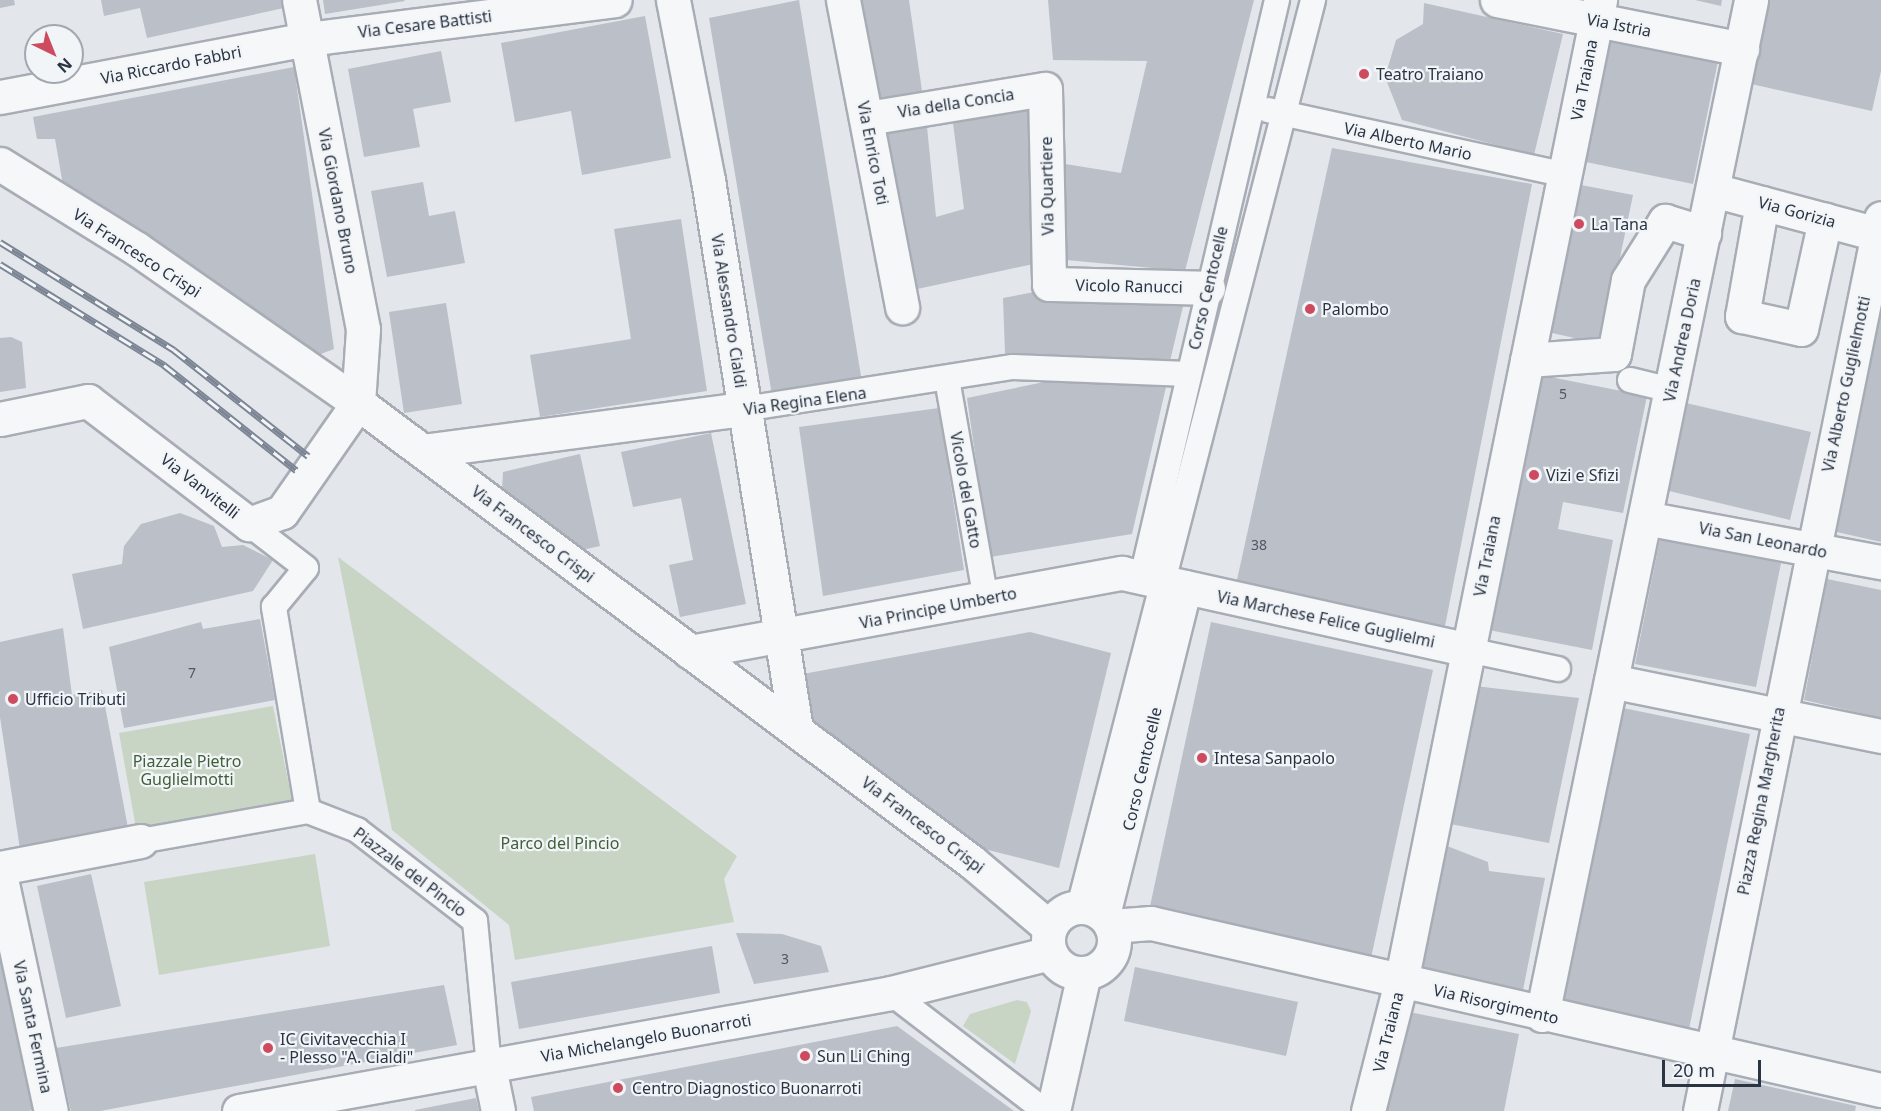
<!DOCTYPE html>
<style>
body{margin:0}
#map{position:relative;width:1881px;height:1111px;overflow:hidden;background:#e3e6eb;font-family:"Noto Sans",sans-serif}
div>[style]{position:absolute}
.green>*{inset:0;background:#c8d5c4}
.building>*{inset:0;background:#babfc8}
.roads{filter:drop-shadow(2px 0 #a8adb5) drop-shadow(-2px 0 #a8adb5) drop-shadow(0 2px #a8adb5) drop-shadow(0 -2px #a8adb5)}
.pedestrian>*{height:24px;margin:-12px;padding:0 12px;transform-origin:12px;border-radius:12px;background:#f5f7f9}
.minor>*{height:33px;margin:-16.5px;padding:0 16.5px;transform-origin:16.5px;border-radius:16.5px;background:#f5f7f9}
.tertiary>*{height:33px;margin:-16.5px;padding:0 16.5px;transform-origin:16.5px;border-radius:16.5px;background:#f5f7f9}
.tertiary>.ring{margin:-16.5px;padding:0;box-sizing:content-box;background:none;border:33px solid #f5f7f9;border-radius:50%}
.rail>*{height:7px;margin-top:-3.5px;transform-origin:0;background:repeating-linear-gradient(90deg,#f2f5f8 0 14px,#7c8594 0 28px);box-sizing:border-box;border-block:2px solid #7c8594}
.dots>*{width:16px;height:16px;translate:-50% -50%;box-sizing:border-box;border:3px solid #f2f5f8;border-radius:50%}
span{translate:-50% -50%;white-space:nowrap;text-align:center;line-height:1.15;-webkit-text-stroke:4.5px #f2f5f8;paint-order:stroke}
.number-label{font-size:14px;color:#4e5764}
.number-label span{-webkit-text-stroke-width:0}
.street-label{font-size:16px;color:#2a3443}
.poi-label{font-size:16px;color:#2a3443}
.left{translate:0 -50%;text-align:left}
.park-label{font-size:16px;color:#405e38}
.north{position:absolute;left:24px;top:24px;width:60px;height:60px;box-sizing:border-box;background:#f2f5f8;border:2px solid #a2a8b0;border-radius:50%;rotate:137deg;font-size:16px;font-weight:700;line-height:24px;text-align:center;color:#2a3443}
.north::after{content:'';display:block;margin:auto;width:21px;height:27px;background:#ce4a5f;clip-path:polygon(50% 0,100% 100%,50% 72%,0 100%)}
.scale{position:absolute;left:1662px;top:1060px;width:99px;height:27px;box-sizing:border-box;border:3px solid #2a3443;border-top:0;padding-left:8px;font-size:18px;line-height:21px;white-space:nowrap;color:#2a3443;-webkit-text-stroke:4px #f2f5f8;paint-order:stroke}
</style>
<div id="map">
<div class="green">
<i style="clip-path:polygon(338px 557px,737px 856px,724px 879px,734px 922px,515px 960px,509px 925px,392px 830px)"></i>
<i style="clip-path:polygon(273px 706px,292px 800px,136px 828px,119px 733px)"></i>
<i style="clip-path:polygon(315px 854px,330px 946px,159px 975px,144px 882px)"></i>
<i style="clip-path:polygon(1017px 1000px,1027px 1002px,1031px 1011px,1015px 1064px,963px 1026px,970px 1014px)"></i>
</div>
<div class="building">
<i style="clip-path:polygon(0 0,14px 0,15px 5px,0 8px)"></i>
<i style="clip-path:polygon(101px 0,282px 0,284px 8px,147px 38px,140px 8px,104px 16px)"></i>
<i style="clip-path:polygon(323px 0,404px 0,405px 1px,325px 14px)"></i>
<i style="clip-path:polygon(799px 0,862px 382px,772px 395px,709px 18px)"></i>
<i style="clip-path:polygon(855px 0,909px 0,923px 98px,873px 106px)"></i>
<i style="clip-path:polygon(1048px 0,1254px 0,1185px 271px,1066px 260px,1059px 163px,1121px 173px,1147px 61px,1053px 60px)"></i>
<i style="clip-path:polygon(1695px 0,1722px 0,1721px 6px)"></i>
<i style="clip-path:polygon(1766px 0,1881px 0,1881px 71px,1872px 111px,1747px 83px)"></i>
<i style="clip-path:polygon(1424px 3px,1563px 34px,1534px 155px,1402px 120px,1385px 77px,1396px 40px,1423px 24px)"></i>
<i style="clip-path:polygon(645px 16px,671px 158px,582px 175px,571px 111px,515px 122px,501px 43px)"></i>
<i style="clip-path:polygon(1607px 38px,1718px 61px,1693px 184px,1581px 161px)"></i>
<i style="clip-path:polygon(441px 51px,451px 102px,413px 109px,420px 147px,364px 157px,348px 69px)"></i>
<i style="clip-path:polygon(294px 67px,334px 349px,318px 355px,64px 191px,55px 139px,37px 139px,33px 117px)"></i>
<i style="clip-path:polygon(1029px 108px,1038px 263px,908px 291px,880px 129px,926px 117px,936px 217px,964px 209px,953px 123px)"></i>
<i style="clip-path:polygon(1332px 148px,1532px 184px,1445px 626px,1235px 589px)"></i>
<i style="clip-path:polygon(423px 182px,429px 216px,455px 211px,465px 263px,387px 277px,371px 191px)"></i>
<i style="clip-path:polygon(1576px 184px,1633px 195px,1602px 344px,1543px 331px)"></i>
<i style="clip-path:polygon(681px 219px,707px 391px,540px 417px,530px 355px,631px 339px,614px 229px)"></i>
<i style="clip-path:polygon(1050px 289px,1185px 298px,1170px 361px,1005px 353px,1003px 298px)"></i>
<i style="clip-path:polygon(1881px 293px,1881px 542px,1828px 530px)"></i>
<i style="clip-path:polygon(446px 303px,462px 404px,404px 413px,389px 312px)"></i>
<i style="clip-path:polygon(11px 337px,22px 342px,26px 388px,0 392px,0 338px)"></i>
<i style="clip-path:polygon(1540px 375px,1647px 396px,1623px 513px,1563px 502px,1558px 529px,1613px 540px,1592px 650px,1489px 630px)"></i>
<i style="clip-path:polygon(1054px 380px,1166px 387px,1132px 534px,990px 557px,967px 398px)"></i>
<i style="clip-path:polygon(1686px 403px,1811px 432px,1790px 520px,1665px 490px)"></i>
<i style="clip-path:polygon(939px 408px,964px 570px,823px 596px,799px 427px)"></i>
<i style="clip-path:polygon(711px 433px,746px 604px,680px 617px,669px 565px,693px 560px,681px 498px,633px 507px,621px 452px)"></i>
<i style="clip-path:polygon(580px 454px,600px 546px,582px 550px,502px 492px,503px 472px)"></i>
<i style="clip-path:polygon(180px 513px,214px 526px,222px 547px,243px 545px,273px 560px,253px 591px,83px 629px,72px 574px,122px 564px,124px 546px,141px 524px)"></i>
<i style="clip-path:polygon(1660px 539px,1781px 563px,1756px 687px,1635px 664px)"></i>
<i style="clip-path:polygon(1827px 579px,1881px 590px,1881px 718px,1804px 700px)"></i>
<i style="clip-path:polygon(260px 619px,275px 700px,124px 728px,109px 647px,201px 622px,203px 629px)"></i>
<i style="clip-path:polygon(1211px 622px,1433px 670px,1371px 958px,1149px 911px)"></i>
<i style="clip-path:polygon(63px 628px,72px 695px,102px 690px,128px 828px,20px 849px,0 717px,0 642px)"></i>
<i style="clip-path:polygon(1030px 632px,1111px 653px,1059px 868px,980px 848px,814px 730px,803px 674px)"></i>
<i style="clip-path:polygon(1475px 686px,1579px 698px,1549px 843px,1445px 823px)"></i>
<i style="clip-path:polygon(1623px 708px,1750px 734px,1689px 1029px,1563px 1003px)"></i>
<i style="clip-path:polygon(1442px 844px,1488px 862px,1489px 871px,1545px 878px,1523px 990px,1417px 972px)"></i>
<i style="clip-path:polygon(91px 874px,121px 1006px,66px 1018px,37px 886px)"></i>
<i style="clip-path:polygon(0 917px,40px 1108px,29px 1111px,0 1111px)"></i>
<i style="clip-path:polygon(736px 933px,782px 934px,821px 946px,829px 972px,754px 984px)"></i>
<i style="clip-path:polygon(712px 946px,720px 993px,519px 1029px,511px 982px)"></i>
<i style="clip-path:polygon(1135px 967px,1298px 1002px,1286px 1056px,1124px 1021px)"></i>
<i style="clip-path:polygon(444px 985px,457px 1045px,100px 1111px,71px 1111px,56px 1048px)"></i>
<i style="clip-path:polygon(1404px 1011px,1519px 1034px,1504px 1111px,1377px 1111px)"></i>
<i style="clip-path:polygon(897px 1026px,1014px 1111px,534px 1111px,531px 1097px)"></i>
<i style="clip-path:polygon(1735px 1079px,1856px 1106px,1855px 1111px,1728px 1111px)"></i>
<i style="clip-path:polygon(476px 1098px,479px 1111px,415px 1111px,415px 1110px)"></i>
</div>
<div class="roads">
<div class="pedestrian">
<i style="left:1268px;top:110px;width:304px;rotate:12.3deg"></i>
<i style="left:947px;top:379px;width:224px;rotate:80deg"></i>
<i style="left:1630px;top:380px;width:42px;rotate:13.7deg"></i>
<i style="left:744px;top:409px;width:272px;rotate:-8.9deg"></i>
<i style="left:1013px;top:367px;width:175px;rotate:2.3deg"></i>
<i style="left:1142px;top:577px;width:593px;rotate:-76.83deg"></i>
<i style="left:1468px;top:650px;width:92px;rotate:11.9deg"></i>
<i style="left:308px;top:811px;width:53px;rotate:21.2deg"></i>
<i style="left:357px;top:830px;width:149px;rotate:37.6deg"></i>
<i style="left:475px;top:921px;width:147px;rotate:84.5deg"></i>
<i style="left:140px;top:841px;width:171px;rotate:-10.1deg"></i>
<i style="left:308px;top:811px;width:207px;rotate:-99.5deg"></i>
<i style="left:274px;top:607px;width:50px;rotate:-50.6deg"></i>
<i style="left:306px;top:568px;width:72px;rotate:-142.3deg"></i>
<i style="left:1079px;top:907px;width:937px;rotate:-75.53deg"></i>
<i style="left:891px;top:993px;width:194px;rotate:37.5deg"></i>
</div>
<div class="minor">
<i style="left:673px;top:0;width:183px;rotate:79deg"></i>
<i style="left:708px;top:180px;width:556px;rotate:80.89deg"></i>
<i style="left:843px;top:0;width:313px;rotate:79.1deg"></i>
<i style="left:1497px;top:0;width:250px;rotate:11.3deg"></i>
<i style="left:0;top:97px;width:312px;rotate:-10.7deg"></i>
<i style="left:307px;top:39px;width:310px;rotate:-7.2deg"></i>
<i style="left:867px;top:118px;width:180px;rotate:-9.3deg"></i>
<i style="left:1045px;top:89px;width:195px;rotate:88.8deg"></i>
<i style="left:1049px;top:284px;width:159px;rotate:1.4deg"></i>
<i style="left:1713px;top:190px;width:174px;rotate:15deg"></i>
<i style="left:1762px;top:203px;width:115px;rotate:100deg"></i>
<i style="left:1742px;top:316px;width:60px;rotate:12.4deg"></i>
<i style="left:1801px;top:329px;width:112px;rotate:-77.6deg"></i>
<i style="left:1527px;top:360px;width:87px;rotate:-3.9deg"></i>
<i style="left:1614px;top:354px;width:75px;rotate:-79.3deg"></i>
<i style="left:1628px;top:280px;width:70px;rotate:-57.9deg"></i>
<i style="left:1665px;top:221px;width:41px;rotate:17.1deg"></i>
<i style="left:0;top:419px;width:90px;rotate:-11.6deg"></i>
<i style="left:88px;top:401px;width:203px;rotate:37.4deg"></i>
<i style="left:249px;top:524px;width:35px;rotate:-20deg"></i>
<i style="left:282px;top:512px;width:133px;rotate:-55.1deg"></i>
<i style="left:358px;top:403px;width:74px;rotate:-86.1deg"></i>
<i style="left:363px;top:329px;width:335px;rotate:-101deg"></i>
<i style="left:423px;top:451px;width:324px;rotate:-7.5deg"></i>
<i style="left:1645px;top:518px;width:240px;rotate:10.6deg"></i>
<i style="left:690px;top:652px;width:439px;rotate:-10.4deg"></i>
<i style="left:1122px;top:573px;width:354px;rotate:12.5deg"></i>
<i style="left:1611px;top:681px;width:276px;rotate:11.5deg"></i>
<i style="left:0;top:868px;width:143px;rotate:-10.9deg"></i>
<i style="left:0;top:874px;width:242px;rotate:77.9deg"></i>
<i style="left:1103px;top:915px;width:338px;rotate:-76deg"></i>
<i style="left:1111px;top:926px;width:40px;rotate:-4.3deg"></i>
<i style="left:1151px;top:923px;width:749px;rotate:12.89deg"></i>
<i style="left:1542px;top:1015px;width:1036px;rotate:-78.36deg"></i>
<i style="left:489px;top:1067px;width:45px;rotate:78.4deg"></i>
<i style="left:239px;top:1111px;width:663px;rotate:-10.26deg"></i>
<i style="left:891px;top:993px;width:164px;rotate:-14.1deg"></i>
<i style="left:1368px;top:1111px;width:133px;rotate:-75.7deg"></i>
<i style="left:1401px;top:982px;width:1002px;rotate:-78.54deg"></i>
<i style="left:1700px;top:1111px;width:911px;rotate:-78.54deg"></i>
</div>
<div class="tertiary">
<i style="left:0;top:164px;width:161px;rotate:31.8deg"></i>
<i style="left:137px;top:249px;width:269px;rotate:34.9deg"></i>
<i style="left:358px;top:403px;width:767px;rotate:36.78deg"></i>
<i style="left:972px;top:862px;width:102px;rotate:40.2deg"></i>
<i class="ring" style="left:1048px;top:907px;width:33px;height:33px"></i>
<i style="left:1053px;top:1111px;width:141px;rotate:-77.3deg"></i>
</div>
</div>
<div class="rail">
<i style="left:0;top:242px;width:205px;rotate:31.8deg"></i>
<i style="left:174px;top:350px;width:171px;rotate:38.3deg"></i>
<i style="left:0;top:264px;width:193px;rotate:31.6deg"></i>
<i style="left:164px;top:365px;width:169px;rotate:38.5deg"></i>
</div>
<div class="dots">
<i style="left:1364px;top:74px;background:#ce4a5f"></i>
<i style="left:1579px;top:224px;background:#ce4a5f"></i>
<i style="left:1310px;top:309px;background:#ce4a5f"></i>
<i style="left:1534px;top:475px;background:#ce4a5f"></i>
<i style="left:13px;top:699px;background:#ce4a5f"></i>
<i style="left:1202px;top:758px;background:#ce4a5f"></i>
<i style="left:268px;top:1048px;background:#ce4a5f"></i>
<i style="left:805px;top:1056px;background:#ce4a5f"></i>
<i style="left:618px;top:1088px;background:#ce4a5f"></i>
</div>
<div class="number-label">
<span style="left:1563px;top:394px">5</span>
<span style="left:1259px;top:545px">38</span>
<span style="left:192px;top:673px">7</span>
<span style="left:785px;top:959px">3</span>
</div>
<div class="street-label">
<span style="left:425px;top:24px;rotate:-7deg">Via Cesare Battisti</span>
<span style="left:1619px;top:25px;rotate:11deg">Via Istria</span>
<span style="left:171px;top:65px;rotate:-11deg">Via Riccardo Fabbri</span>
<span style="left:1584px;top:80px;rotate:-79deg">Via Traiana</span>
<span style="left:956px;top:103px;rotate:-9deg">Via della Concia</span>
<span style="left:1408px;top:141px;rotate:12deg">Via Alberto Mario</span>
<span style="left:873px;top:153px;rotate:79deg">Via Enrico Toti</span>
<span style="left:1047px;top:186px;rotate:-91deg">Via Quartiere</span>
<span style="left:338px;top:201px;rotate:79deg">Via Giordano Bruno</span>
<span style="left:1797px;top:212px;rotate:15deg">Via Gorizia</span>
<span style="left:137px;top:253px;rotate:33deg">Via Francesco Crispi</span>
<span style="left:1129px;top:286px;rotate:1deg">Vicolo Ranucci</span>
<span style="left:1208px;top:288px;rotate:-77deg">Corso Centocelle</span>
<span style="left:729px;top:311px;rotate:81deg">Via Alessandro Cialdi</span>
<span style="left:1682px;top:340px;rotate:-78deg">Via Andrea Doria</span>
<span style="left:1846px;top:384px;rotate:-78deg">Via Alberto Guglielmotti</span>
<span style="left:805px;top:401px;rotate:-8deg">Via Regina Elena</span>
<span style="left:200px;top:486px;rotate:38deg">Via Vanvitelli</span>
<span style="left:966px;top:490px;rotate:80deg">Vicolo del Gatto</span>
<span style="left:533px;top:534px;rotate:37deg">Via Francesco Crispi</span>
<span style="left:1763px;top:540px;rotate:11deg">Via San Leonardo</span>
<span style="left:1487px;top:556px;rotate:-79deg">Via Traiana</span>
<span style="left:938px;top:608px;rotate:-11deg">Via Principe Umberto</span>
<span style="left:1326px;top:619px;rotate:12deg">Via Marchese Felice Guglielmi</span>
<span style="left:1142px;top:769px;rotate:-77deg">Corso Centocelle</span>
<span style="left:1761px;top:801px;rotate:-79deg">Piazza Regina Margherita</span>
<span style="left:923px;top:825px;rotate:37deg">Via Francesco Crispi</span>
<span style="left:410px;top:872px;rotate:37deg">Piazzale del Pincio</span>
<span style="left:1496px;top:1004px;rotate:13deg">Via Risorgimento</span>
<span style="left:33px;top:1027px;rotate:78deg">Via Santa Fermina</span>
<span style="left:1388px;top:1032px;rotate:-76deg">Via Traiana</span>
<span style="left:646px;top:1038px;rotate:-10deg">Via Michelangelo Buonarroti</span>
</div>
<div class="poi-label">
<span class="left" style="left:1376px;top:74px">Teatro Traiano</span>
<span class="left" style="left:1591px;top:224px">La Tana</span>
<span class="left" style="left:1322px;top:309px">Palombo</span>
<span class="left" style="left:1546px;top:475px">Vizi e Sfizi</span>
<span class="left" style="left:25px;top:699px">Ufficio Tributi</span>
<span class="left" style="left:1214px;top:758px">Intesa Sanpaolo</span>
<span class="left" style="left:280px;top:1048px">IC Civitavecchia I<br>- Plesso "A. Cialdi"</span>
<span class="left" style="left:817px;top:1056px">Sun Li Ching</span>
<span class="left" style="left:632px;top:1088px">Centro Diagnostico Buonarroti</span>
</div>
<div class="park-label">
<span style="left:187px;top:770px">Piazzale Pietro<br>Guglielmotti</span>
<span style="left:560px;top:843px">Parco del Pincio</span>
</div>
<div class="north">N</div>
<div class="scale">20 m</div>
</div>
